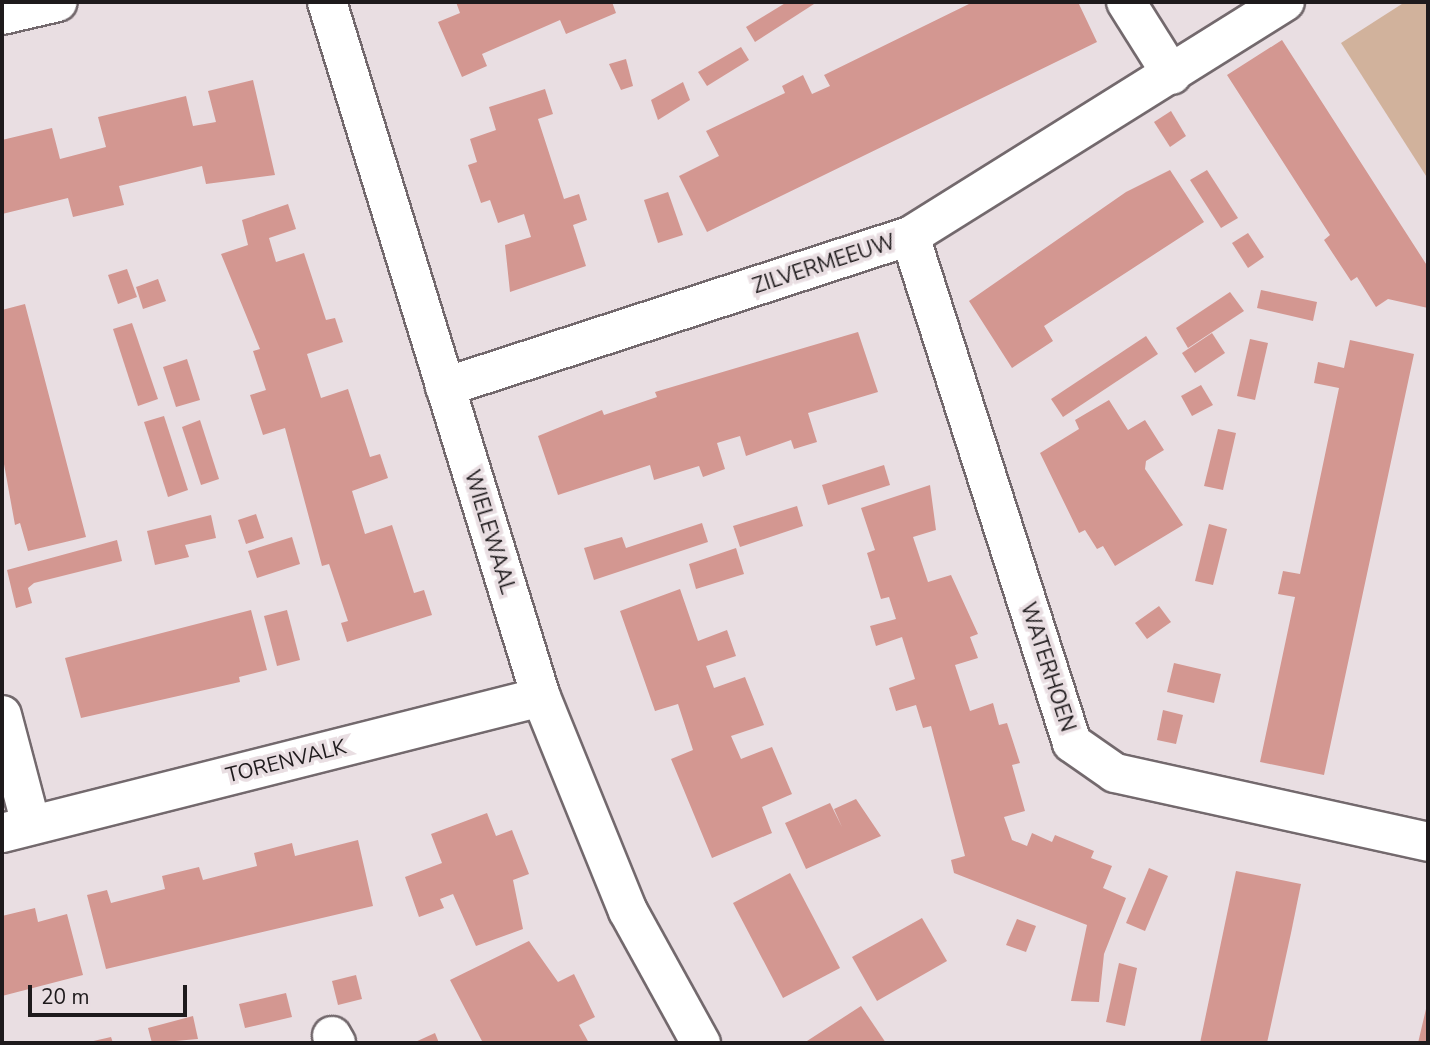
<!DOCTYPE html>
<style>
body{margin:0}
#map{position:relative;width:1430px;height:1045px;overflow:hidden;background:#e9dee2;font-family:"Nunito Sans",sans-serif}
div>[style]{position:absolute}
.green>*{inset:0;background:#d1b29c}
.building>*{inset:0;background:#d39791}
.roads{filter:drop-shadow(2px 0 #73696d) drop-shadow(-2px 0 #73696d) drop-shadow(0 2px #73696d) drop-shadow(0 -2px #73696d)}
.minor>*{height:38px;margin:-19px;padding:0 19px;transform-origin:19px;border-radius:19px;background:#fff}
span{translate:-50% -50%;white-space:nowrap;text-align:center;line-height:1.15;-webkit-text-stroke:7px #e9dee2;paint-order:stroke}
.street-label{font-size:21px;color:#1e1a1c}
.frame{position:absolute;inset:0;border:4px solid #1e1a1c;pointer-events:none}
.scale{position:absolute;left:28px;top:985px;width:159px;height:32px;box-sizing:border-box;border:4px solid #1e1a1c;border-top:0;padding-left:9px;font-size:21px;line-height:24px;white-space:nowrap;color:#1e1a1c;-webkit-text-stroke:5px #e9dee2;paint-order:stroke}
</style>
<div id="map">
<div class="green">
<i style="clip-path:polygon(1405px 2px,1428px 2px,1428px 179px,1341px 43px)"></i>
</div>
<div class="building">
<i style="clip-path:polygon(456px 2px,612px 2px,616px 13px,566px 34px,560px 20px,482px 54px,487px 66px,462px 77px,438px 22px,460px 13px)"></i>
<i style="clip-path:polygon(787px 2px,814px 4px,755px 42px,746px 27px)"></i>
<i style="clip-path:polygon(973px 2px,1078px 2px,1097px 42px,707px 232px,679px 176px,719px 156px,706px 131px,785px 93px,782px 86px,803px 75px,812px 94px,830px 86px,824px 75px)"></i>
<i style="clip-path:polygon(1282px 40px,1428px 267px,1428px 308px,1388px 299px,1376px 307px,1357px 277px,1351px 281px,1324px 240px,1330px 235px,1227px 75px)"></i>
<i style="clip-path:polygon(741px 47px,749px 60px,707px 86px,698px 72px)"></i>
<i style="clip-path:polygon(626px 59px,633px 86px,621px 90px,609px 64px)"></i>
<i style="clip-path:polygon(253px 80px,275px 175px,206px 184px,202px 166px,119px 186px,124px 205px,73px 217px,68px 198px,2px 214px,2px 140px,52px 128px,60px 159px,106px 147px,98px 117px,186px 96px,193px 126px,216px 122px,208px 91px)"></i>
<i style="clip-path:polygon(683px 82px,690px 100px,658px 120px,651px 100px)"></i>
<i style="clip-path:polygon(545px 89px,553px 114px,538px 119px,564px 199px,579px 194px,587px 220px,573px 225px,586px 266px,510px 292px,505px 245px,531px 237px,524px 214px,498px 223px,490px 200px,481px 203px,468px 165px,477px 162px,470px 139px,496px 130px,489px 107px)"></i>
<i style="clip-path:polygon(1171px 111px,1186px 136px,1170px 147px,1154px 122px)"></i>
<i style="clip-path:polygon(1170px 170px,1204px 222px,1044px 326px,1053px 341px,1012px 368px,969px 301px,1126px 192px)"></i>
<i style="clip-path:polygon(1207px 170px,1238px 218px,1221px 228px,1190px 180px)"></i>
<i style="clip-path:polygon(668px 192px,683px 235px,658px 243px,644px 200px)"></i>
<i style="clip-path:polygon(288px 204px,296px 229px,269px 238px,276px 262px,304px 253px,326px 320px,335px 318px,343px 342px,307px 354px,321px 398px,348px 389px,370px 457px,380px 454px,388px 478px,352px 491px,365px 534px,392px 525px,414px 593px,424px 590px,432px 615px,347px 642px,341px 623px,348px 621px,329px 564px,322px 566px,285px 428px,263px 435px,250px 395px,266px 390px,253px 351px,260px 349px,221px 254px,248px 245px,242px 220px)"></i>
<i style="clip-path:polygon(1248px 233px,1264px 257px,1248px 268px,1232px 243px)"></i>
<i style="clip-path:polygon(127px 269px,137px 297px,118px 304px,108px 275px)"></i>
<i style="clip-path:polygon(158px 279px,166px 301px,143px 309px,136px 287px)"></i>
<i style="clip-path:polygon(1261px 290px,1317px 302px,1313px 321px,1257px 308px)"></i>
<i style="clip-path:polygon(1230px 292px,1244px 311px,1188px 348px,1176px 328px)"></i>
<i style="clip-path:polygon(25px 304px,86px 537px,28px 551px,20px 523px,15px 525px,2px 453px,2px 310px)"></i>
<i style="clip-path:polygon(132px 323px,158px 399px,138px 406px,113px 329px)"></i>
<i style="clip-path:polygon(858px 332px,878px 392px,808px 413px,817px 442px,794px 449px,791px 440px,746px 456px,740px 436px,717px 443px,725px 469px,703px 477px,699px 466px,654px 480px,650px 465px,558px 495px,538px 436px,602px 410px,604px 415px,657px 397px,655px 392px)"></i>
<i style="clip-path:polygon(1212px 333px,1225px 353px,1195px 373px,1182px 353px)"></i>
<i style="clip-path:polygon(1146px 336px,1158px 354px,1063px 417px,1051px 399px)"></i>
<i style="clip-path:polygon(1250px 339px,1268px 343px,1255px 400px,1237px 396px)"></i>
<i style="clip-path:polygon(1350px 340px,1414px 354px,1324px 775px,1260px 762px,1295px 597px,1278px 594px,1283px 571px,1300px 574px,1339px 388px,1314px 383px,1318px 362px,1344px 368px)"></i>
<i style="clip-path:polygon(187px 359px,200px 400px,176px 407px,163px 367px)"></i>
<i style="clip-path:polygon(1201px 385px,1213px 405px,1192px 416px,1181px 396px)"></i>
<i style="clip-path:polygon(1109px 400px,1128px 430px,1145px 420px,1164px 450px,1146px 461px,1145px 469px,1183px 525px,1115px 566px,1103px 546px,1097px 549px,1085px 530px,1079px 533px,1040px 453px,1079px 429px,1075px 420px)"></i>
<i style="clip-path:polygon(164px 416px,188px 490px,168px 497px,144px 422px)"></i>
<i style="clip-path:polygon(200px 420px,219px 479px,201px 485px,182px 427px)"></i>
<i style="clip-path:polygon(1218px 429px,1236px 433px,1223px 490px,1204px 486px)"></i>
<i style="clip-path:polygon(884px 465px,890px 485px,828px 505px,822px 485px)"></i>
<i style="clip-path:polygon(930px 485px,936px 530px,913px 537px,928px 582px,951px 575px,978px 634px,970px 637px,978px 658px,955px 665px,970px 711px,993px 703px,999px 725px,1007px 723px,1020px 763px,1012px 765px,1025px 811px,1004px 817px,1012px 840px,1027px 846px,1032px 833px,1052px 842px,1055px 835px,1094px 851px,1091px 858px,1112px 866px,1103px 888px,1126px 898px,1104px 954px,1099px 1002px,1071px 1001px,1087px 925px,954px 873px,951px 860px,965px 856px,931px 726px,923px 728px,916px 705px,896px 711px,889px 688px,915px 679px,902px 637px,876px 646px,870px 626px,896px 619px,889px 597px,881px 599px,867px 553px,875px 550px,861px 508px)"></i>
<i style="clip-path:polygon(797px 506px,803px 526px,740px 547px,733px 526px)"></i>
<i style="clip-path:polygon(256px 514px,264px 538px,246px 544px,238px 520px)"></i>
<i style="clip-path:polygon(211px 515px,216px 538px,185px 545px,189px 557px,155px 565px,147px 531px)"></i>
<i style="clip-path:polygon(702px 523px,708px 542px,594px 580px,584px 548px,622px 537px,626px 548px)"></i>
<i style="clip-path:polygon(1209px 524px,1227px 529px,1213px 585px,1195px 581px)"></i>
<i style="clip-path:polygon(292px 537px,300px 564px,257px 578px,248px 551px)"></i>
<i style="clip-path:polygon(117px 540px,122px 561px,34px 583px,28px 588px,32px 603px,16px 608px,7px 570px)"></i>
<i style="clip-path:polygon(736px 548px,744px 574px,696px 589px,689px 564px)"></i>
<i style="clip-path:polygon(680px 589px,698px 641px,727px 630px,736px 656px,706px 666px,714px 688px,745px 677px,764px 725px,731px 736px,741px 759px,772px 747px,792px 794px,762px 807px,772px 833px,712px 858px,671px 759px,693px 750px,678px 704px,655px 711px,620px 611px)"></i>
<i style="clip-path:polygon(1159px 606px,1171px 622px,1147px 639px,1135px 623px)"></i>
<i style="clip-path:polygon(251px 610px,267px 670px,239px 677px,240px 682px,81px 718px,65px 658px)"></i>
<i style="clip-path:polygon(287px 610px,300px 660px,277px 666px,264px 616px)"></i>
<i style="clip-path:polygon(1174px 663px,1221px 674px,1214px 703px,1167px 692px)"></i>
<i style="clip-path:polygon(1163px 710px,1183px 715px,1176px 744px,1157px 740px)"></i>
<i style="clip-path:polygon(856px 799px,881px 836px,806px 869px,785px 823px,830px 803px,842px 827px,834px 809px)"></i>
<i style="clip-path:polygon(487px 813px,496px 836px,512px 830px,529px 874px,513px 880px,523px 929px,476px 946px,453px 894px,440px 899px,444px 908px,419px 917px,405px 877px,442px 863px,431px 834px)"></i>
<i style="clip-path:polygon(358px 840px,373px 906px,106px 969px,87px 895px,107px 890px,111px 903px,165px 889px,162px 876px,199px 867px,203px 880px,257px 866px,254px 853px,292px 843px,295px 856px)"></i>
<i style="clip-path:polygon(1149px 868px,1168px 876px,1145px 931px,1126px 923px)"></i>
<i style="clip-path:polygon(1236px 871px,1301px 884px,1291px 933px,1267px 1043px,1200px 1043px)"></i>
<i style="clip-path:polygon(790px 873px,840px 968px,783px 998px,733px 903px)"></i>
<i style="clip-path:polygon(35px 908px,38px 922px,67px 914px,83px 975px,2px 996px,2px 916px)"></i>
<i style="clip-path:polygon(922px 918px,947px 961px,877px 1001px,852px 957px)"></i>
<i style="clip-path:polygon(1017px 919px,1036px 926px,1026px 952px,1006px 945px)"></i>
<i style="clip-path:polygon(529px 941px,558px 982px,574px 974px,595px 1017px,579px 1025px,589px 1043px,483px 1043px,450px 980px)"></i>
<i style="clip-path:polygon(1119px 963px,1137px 968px,1125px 1026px,1106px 1022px)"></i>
<i style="clip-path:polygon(356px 975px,362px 999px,338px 1005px,332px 981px)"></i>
<i style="clip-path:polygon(286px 993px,292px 1017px,245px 1028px,239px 1004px)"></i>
<i style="clip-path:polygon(1427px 1002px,1428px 1043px,1418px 1043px,1426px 1009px)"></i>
<i style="clip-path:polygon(861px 1006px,886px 1043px,808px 1043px,807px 1041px)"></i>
<i style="clip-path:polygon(193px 1016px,198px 1039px,152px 1043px,148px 1028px)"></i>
<i style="clip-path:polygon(435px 1033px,439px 1043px,413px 1043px)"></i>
<i style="clip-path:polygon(111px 1037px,113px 1043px,89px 1043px,89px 1042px)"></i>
</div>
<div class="roads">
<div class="minor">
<i style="left:327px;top:2px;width:727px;rotate:72.89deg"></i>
<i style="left:541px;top:697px;width:231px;rotate:67.9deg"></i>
<i style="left:628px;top:911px;width:151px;rotate:61.1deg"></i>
<i style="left:1126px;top:2px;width:86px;rotate:57.8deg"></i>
<i style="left:2px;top:15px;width:57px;rotate:-13.1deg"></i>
<i style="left:910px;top:236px;width:532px;rotate:72.28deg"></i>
<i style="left:1072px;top:743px;width:52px;rotate:34.9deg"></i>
<i style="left:1115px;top:773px;width:321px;rotate:12.4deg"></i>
<i style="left:445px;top:387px;width:489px;rotate:-18deg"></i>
<i style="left:910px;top:236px;width:442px;rotate:-32deg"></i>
<i style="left:2px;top:715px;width:114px;rotate:75.2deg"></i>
<i style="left:2px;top:833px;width:556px;rotate:-14.16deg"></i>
<i style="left:332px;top:1036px;width:8px;rotate:60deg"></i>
</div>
</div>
<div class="street-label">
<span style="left:824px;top:264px;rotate:-18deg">ZILVERMEEUW</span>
<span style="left:490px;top:532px;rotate:73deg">WIELEWAAL</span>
<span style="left:1048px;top:667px;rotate:72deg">WATERHOEN</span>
<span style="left:286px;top:761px;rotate:-14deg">TORENVALK</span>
</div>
<div class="frame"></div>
<div class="scale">20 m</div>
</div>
